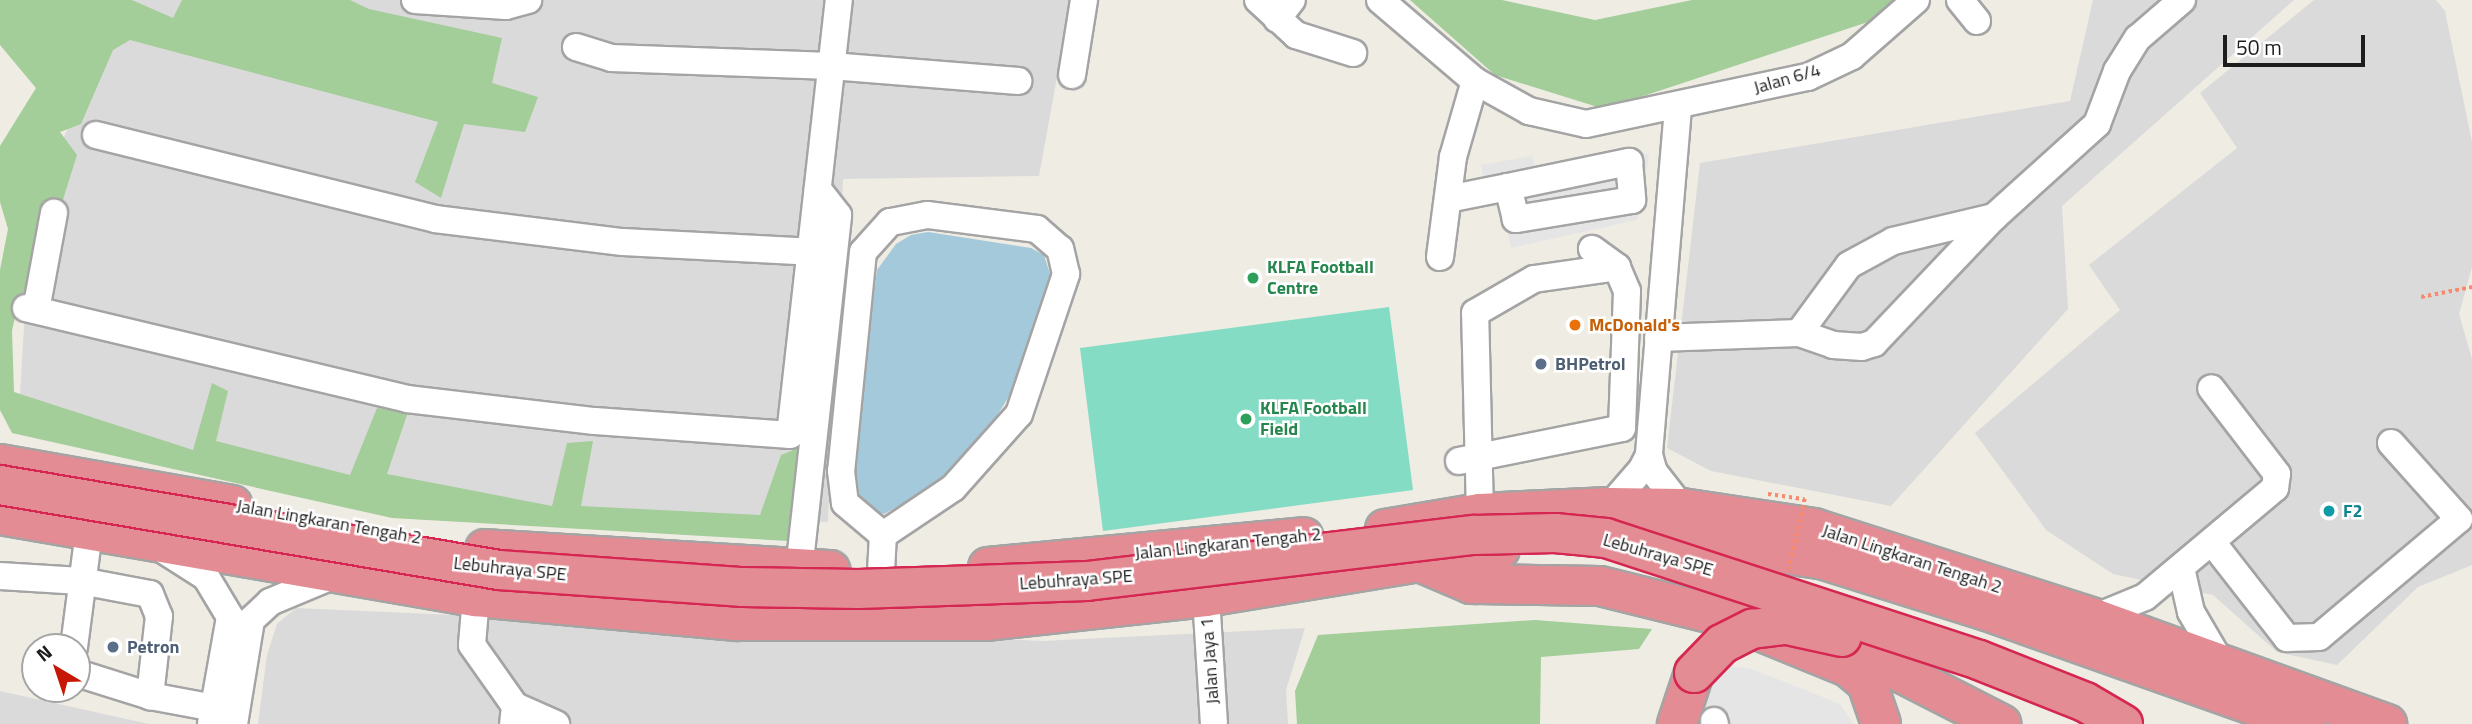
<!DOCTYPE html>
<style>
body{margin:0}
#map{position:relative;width:2472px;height:724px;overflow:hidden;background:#eeece3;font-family:"Titillium Web",sans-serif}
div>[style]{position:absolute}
.residential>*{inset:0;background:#dbdada}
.forest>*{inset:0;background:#a3cd99}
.pitch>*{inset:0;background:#83dcc3}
.parking>*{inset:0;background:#e5e5e5}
.water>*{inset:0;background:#a4c9db}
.path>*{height:3.5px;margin-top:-1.75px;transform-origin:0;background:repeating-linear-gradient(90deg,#f7896c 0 3.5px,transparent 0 7px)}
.roads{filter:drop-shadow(2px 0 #a4a4a4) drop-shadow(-2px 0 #a4a4a4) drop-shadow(0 2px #a4a4a4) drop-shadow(0 -2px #a4a4a4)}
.minor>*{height:26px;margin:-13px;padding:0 13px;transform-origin:13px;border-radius:13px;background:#fff}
.highway>*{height:38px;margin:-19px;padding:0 19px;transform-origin:19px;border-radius:19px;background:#e48c94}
.path-bridge>*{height:3.5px;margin-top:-1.75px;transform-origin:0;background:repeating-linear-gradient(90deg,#f7896c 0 3.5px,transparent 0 7px)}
.bridges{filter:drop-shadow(2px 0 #d52751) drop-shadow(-2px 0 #d52751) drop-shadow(0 2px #d52751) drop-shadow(0 -2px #d52751)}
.highway-bridge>*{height:38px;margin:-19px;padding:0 19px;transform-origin:19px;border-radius:19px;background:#e48c94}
.dots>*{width:19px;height:19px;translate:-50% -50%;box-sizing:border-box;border:4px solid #fff;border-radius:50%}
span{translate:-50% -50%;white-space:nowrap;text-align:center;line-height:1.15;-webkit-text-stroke:5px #fff;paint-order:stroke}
.street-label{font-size:18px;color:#1d1d1d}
.leisure-label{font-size:18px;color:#27864d;font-weight:700}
.left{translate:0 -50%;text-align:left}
.food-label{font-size:18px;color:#c56008;font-weight:700}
.service-label{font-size:18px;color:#4e5e75;font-weight:700}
.culture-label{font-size:18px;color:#0d838f;font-weight:700}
.north{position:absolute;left:21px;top:633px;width:70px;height:70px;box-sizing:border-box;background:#fff;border:2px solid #a5a5a5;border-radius:50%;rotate:321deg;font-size:19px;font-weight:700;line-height:28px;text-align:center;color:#1d1d1d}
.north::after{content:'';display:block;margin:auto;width:24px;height:32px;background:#c61804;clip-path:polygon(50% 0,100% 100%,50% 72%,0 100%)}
.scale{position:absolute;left:2223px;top:35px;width:142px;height:32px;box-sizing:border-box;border:4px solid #1d1d1d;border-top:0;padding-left:9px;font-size:21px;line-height:24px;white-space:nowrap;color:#1d1d1d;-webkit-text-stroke:5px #fff;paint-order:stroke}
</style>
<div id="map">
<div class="residential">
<i style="clip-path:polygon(134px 0,1071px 0,1039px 176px,843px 179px,828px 522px,375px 502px,18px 425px,32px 199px)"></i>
<i style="clip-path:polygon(2093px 0,2294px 0,2062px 206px,2068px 309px,1891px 506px,1711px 471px,1667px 448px,1700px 163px,2070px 101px)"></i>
<i style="clip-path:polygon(2314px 0,2436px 0,2445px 11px,2472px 142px,2472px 267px,2459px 314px,2472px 359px,2472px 565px,2418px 587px,2337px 665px,2277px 652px,2213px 595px,2113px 574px,2046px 530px,1975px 433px,2120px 310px,2089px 265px,2237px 148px,2200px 93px)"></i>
<i style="clip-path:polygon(296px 608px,1042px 641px,1305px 628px,1286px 690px,1288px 724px,258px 724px,267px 655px,277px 624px)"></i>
<i style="clip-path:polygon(0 691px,149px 724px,0 724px)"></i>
</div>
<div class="forest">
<i style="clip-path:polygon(0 0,132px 0,173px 18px,182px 0,350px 0,369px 9px,502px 38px,492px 83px,538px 97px,525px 132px,464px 124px,441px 198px,415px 182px,438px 122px,130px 40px,113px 50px,81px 124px,60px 132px,77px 155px,34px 292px,20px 294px,12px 331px,14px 392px,193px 450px,212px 383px,228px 391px,216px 441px,350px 475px,377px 408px,408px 412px,387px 474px,552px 506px,567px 443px,593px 441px,581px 506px,760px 515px,781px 455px,806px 445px,788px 541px,392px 518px,12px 433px,0 410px,0 270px,8px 229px,0 202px,0 146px,36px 88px,0 45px)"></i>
<i style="clip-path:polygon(1410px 0,1502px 0,1595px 20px,1692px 0,1893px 0,1871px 21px,1604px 109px,1495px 75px)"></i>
<i style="clip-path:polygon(1535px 620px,1652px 629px,1639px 649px,1541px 657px,1540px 724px,1297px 724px,1295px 691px,1318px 635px)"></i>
</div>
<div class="pitch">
<i style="clip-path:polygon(1389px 307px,1413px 490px,1103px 531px,1080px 348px)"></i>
</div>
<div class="parking">
<i style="clip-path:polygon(1636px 148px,1649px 156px,1637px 220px,1511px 248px,1502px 206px,1489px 207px,1481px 165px,1532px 156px,1535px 167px)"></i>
<i style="clip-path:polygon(1723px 665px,1752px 669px,1840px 704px,1853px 724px,1701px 724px,1707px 687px)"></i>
</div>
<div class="water">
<i style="clip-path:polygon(928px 232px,1031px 248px,1044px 255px,1051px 277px,1025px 370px,984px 437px,928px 491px,884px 514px,873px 511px,855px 494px,850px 479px,877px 270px,896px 244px,911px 235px)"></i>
</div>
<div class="path">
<i style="left:2421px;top:297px;width:52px;rotate:-11.1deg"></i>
</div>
<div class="roads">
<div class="minor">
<i style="left:415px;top:0;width:91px;rotate:3.8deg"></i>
<i style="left:506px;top:6px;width:23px;rotate:-15deg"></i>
<i style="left:1258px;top:0;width:52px;rotate:42.6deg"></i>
<i style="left:1296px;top:35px;width:60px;rotate:17.5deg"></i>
<i style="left:1380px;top:0;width:125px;rotate:40.5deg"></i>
<i style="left:1475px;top:81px;width:62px;rotate:29.1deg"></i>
<i style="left:1529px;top:111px;width:58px;rotate:12.8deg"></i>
<i style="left:1586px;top:124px;width:227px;rotate:-12deg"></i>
<i style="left:1808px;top:77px;width:49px;rotate:-25.5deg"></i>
<i style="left:1852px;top:56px;width:85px;rotate:-41.2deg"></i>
<i style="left:1960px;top:0;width:27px;rotate:51deg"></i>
<i style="left:1277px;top:19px;width:24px;rotate:-52deg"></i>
<i style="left:576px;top:47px;width:37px;rotate:17deg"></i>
<i style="left:611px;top:58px;width:220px;rotate:2.1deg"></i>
<i style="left:831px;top:66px;width:188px;rotate:4.6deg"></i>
<i style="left:1072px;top:75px;width:76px;rotate:-80.9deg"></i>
<i style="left:1678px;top:108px;width:348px;rotate:94.8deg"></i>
<i style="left:1649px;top:455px;width:18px;rotate:74deg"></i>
<i style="left:1654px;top:472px;width:46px;rotate:52.1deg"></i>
<i style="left:96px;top:135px;width:349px;rotate:13.9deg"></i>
<i style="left:435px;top:219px;width:189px;rotate:7deg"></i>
<i style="left:623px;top:242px;width:188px;rotate:3deg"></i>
<i style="left:1448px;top:199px;width:61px;rotate:-11.3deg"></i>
<i style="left:1508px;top:187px;width:124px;rotate:-11.7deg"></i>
<i style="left:1629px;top:162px;width:38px;rotate:85deg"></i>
<i style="left:1632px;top:200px;width:118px;rotate:170.7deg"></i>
<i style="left:1516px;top:219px;width:33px;rotate:-104deg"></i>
<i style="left:1440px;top:257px;width:101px;rotate:-82.6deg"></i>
<i style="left:1453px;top:157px;width:79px;rotate:-73.9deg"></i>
<i style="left:26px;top:308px;width:392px;rotate:13.4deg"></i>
<i style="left:407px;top:399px;width:189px;rotate:6.7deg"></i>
<i style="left:595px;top:421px;width:196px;rotate:4.1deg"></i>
<i style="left:790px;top:435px;width:438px;rotate:-83.6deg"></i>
<i style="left:36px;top:310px;width:99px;rotate:-79.5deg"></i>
<i style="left:1799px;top:333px;width:84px;rotate:-53.7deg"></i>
<i style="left:1849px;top:265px;width:50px;rotate:-28.6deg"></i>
<i style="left:1893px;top:241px;width:104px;rotate:-13.4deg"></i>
<i style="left:1994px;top:217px;width:139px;rotate:-42.1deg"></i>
<i style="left:2097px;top:124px;width:57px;rotate:-69.3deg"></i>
<i style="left:2117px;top:71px;width:39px;rotate:-58deg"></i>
<i style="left:2138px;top:38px;width:58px;rotate:-40.8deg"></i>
<i style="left:1658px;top:338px;width:141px;rotate:-2deg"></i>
<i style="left:1799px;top:333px;width:36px;rotate:19deg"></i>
<i style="left:1833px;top:345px;width:29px;rotate:4deg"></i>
<i style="left:1862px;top:347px;width:13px;rotate:-18deg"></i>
<i style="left:1874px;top:343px;width:174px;rotate:-46.4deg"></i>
<i style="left:1459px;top:461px;width:166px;rotate:-11.4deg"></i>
<i style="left:1622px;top:428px;width:137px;rotate:-87.9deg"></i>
<i style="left:1627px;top:291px;width:26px;rotate:-113deg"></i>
<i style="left:1617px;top:267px;width:31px;rotate:-144deg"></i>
<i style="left:1609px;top:507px;width:50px;rotate:-49deg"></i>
<i style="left:1642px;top:469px;width:16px;rotate:-63deg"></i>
<i style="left:1480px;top:513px;width:200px;rotate:-91.4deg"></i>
<i style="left:1475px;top:313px;width:68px;rotate:-30deg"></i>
<i style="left:1534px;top:279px;width:84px;rotate:-8.2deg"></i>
<i style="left:2212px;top:542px;width:122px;rotate:52deg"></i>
<i style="left:2287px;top:638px;width:32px;rotate:-2deg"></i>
<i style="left:2319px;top:637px;width:183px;rotate:-40.1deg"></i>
<i style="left:2459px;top:519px;width:102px;rotate:-131.8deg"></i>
<i style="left:162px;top:549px;width:52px;rotate:32.5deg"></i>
<i style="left:206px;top:577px;width:47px;rotate:59deg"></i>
<i style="left:230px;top:617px;width:109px;rotate:100.1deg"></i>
<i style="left:2181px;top:568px;width:45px;rotate:77.2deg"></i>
<i style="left:2191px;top:612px;width:61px;rotate:59.7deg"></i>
<i style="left:799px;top:570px;width:357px;rotate:-83.7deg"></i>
<i style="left:838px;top:215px;width:33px;rotate:-128deg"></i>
<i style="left:881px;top:572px;width:37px;rotate:-87deg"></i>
<i style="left:883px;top:535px;width:84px;rotate:-33.9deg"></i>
<i style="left:953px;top:488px;width:99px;rotate:-48.3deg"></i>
<i style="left:1019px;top:414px;width:148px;rotate:-71.4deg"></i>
<i style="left:1066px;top:274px;width:26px;rotate:-103deg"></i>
<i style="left:1060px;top:249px;width:30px;rotate:-139deg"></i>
<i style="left:1037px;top:229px;width:111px;rotate:-172.7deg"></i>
<i style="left:927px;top:215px;width:38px;rotate:169deg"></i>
<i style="left:890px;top:222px;width:40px;rotate:132deg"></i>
<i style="left:863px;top:252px;width:220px;rotate:95.7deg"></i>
<i style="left:841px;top:471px;width:32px;rotate:83deg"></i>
<i style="left:845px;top:503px;width:50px;rotate:40.1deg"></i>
<i style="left:0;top:576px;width:81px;rotate:3.5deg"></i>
<i style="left:81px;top:581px;width:70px;rotate:10.7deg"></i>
<i style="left:150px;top:594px;width:24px;rotate:68deg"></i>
<i style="left:159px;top:616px;width:81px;rotate:96.4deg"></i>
<i style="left:476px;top:597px;width:48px;rotate:94.8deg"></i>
<i style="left:472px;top:645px;width:75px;rotate:54.8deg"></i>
<i style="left:515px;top:706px;width:18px;rotate:96deg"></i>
<i style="left:1206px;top:597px;width:127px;rotate:86.4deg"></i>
<i style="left:2094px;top:618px;width:55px;rotate:-22.4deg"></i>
<i style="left:2145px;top:597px;width:170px;rotate:-40deg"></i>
<i style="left:2275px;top:488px;width:14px;rotate:-82deg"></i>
<i style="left:2277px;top:474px;width:108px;rotate:-127.5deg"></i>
<i style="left:74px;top:647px;width:117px;rotate:-82.6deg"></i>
<i style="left:77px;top:673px;width:77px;rotate:17.5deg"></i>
<i style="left:150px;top:696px;width:82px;rotate:10.5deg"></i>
<i style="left:515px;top:706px;width:45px;rotate:23.7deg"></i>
<i style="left:1714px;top:721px;width:3px;rotate:72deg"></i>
<i style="left:234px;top:724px;width:105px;rotate:-80.7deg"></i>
<i style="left:251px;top:620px;width:26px;rotate:-43deg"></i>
<i style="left:270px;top:602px;width:70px;rotate:-22.6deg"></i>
</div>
<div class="highway">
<i style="left:0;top:464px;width:236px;rotate:10deg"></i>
<i style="left:0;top:515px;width:483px;rotate:9.8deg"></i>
<i style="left:476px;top:597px;width:262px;rotate:5.3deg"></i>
<i style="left:737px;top:621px;width:248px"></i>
<i style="left:985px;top:621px;width:222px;rotate:-6.2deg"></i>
<i style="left:1206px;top:597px;width:298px;rotate:-9.3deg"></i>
<i style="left:1385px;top:529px;width:96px;rotate:-9.6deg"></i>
<i style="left:1480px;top:513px;width:129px;rotate:-2.7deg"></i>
<i style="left:1609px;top:507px;width:73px;rotate:0.8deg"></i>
<i style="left:1682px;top:508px;width:134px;rotate:8.6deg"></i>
<i style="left:1814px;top:528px;width:294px;rotate:17.8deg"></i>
<i style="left:2094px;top:618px;width:312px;rotate:19.9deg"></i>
<i style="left:1623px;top:541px;width:62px;rotate:-0.9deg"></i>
<i style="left:1685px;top:540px;width:137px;rotate:8deg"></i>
<i style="left:1821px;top:559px;width:174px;rotate:17.4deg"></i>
<i style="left:1987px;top:611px;width:338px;rotate:19.5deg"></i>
<i style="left:485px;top:549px;width:346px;rotate:3.5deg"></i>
<i style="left:1422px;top:563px;width:53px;rotate:23.2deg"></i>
<i style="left:1471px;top:584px;width:129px;rotate:0.9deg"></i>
<i style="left:1600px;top:586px;width:129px;rotate:13.9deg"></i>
<i style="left:1725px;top:617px;width:133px;rotate:22.1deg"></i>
<i style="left:1848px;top:667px;width:25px;rotate:40deg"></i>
<i style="left:1867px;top:683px;width:43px;rotate:71.1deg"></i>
<i style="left:988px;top:567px;width:317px;rotate:-5.4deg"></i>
<i style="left:1843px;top:643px;width:178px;rotate:27.1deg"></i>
<i style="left:1677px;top:724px;width:54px;rotate:-71.6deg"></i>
</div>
</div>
<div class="path-bridge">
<i style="left:1768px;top:494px;width:37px;rotate:8deg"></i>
<i style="left:1805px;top:499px;width:72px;rotate:102.9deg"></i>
</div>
<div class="bridges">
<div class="highway-bridge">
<i style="left:0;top:485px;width:506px;rotate:9.67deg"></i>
<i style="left:499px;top:570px;width:245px;rotate:4deg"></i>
<i style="left:743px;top:587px;width:115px;rotate:1deg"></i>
<i style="left:858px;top:589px;width:229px;rotate:-2deg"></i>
<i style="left:1087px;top:581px;width:391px;rotate:-6.8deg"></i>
<i style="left:1475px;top:535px;width:80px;rotate:-1.4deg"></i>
<i style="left:1555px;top:533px;width:51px;rotate:5.6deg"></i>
<i style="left:1606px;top:538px;width:392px;rotate:18.1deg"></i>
<i style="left:1979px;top:660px;width:114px;rotate:21.6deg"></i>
<i style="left:2085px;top:702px;width:44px;rotate:30.1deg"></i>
<i style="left:1694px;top:673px;width:40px;rotate:-46deg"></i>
<i style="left:1722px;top:644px;width:34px;rotate:-27deg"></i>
<i style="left:1752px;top:629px;width:35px;rotate:-7deg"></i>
<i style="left:1787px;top:625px;width:56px;rotate:12.3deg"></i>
</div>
</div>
<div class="dots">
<i style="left:1253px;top:278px;background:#2e9e5b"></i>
<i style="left:1575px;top:325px;background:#e8710a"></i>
<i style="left:1541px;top:364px;background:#5c6f8a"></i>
<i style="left:1246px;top:419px;background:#2e9e5b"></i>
<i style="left:2329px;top:511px;background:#0f9aa8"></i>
<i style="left:113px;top:647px;background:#5c6f8a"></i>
</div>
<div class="street-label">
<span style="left:1787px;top:79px;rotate:-16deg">Jalan 6/4</span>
<span style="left:329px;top:522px;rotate:10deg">Jalan Lingkaran Tengah 2</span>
<span style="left:1228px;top:544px;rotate:-6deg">Jalan Lingkaran Tengah 2</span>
<span style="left:1658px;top:555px;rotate:16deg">Lebuhraya SPE</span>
<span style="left:1912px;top:559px;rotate:18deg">Jalan Lingkaran Tengah 2</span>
<span style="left:510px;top:569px;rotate:6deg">Lebuhraya SPE</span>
<span style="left:1076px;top:580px;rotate:-4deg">Lebuhraya SPE</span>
<span style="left:1210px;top:661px;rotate:-94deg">Jalan Jaya 1</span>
</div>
<div class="leisure-label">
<span class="left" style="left:1267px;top:278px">KLFA Football<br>Centre</span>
<span class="left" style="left:1260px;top:419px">KLFA Football<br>Field</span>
</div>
<div class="food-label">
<span class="left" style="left:1589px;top:325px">McDonald's</span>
</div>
<div class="service-label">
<span class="left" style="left:1555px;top:364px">BHPetrol</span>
<span class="left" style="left:127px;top:647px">Petron</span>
</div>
<div class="culture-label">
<span class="left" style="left:2343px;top:511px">F2</span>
</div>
<div class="north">N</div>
<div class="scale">50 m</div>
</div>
